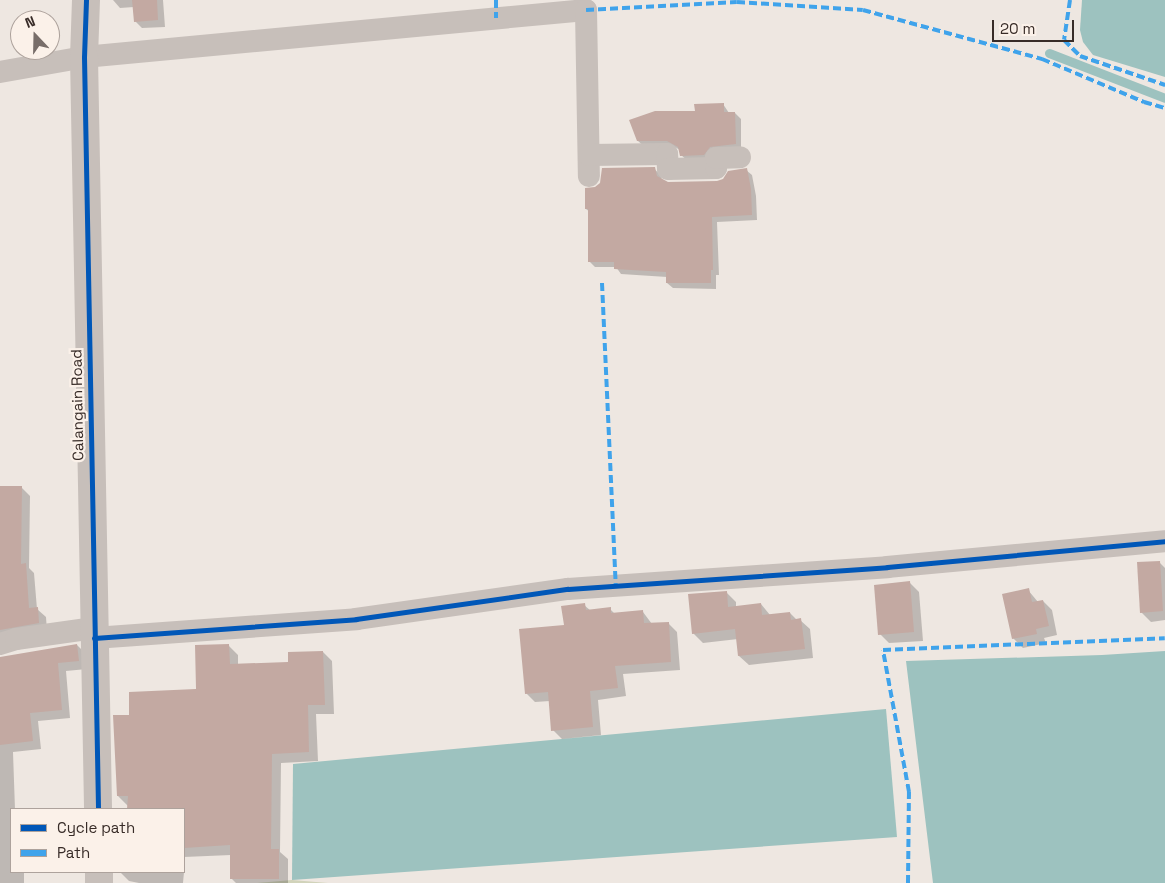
<!DOCTYPE html>
<style>
body{margin:0}
#map{position:relative;width:1165px;height:883px;overflow:hidden;background:#eee7e1;font-family:"Space Grotesk",sans-serif}
div>[style]{position:absolute}
.green>*{inset:0;background:#d1d3ba}
.water>*{inset:0;background:#9dc2bf}
.shadow>*{inset:0;background:#0003}
.stream>*{height:9px;margin:-4.5px;padding:0 4.5px;transform-origin:4.5px;border-radius:4.5px;background:#9dc2bf}
.building>*{inset:0;background:#c3a9a2}
.minor>*{height:22px;margin:-11px;padding:0 11px;transform-origin:11px;border-radius:11px;background:#c7bfba}
.tertiary>*{height:28px;margin:-14px;padding:0 14px;transform-origin:14px;border-radius:14px;background:#c7bfba}
.quiet>*{height:4px;margin-top:-2px;transform-origin:0;background:repeating-linear-gradient(90deg,#3fa3eb 0 8px,transparent 0 12px)}
.cycleway>*{height:5px;margin:-2.5px;padding:0 2.5px;transform-origin:2.5px;border-radius:2.5px;background:#0057b8}
span{translate:-50% -50%;white-space:nowrap;text-align:center;line-height:1.15;-webkit-text-stroke:4.5px #fbf1e9;paint-order:stroke}
.street-label{font-size:15px;color:#382c28}
.legend{position:absolute;left:10px;top:808px;width:175px;height:65px;box-sizing:border-box;background:#fbf1e9;border:1px solid #ada29c;margin:0;padding:6px 9px;list-style:none;font-size:15px;color:#382c28}
.legend li{display:flex;align-items:center;gap:10px;height:25px}
.legend b{width:25px;border:1px solid #ada29c}
.north{position:absolute;left:10px;top:10px;width:50px;height:50px;box-sizing:border-box;background:#fbf1e9;border:1px solid #ada29c;border-radius:50%;rotate:339deg;font-size:14px;font-weight:700;line-height:20px;text-align:center;color:#382c28}
.north::after{content:'';display:block;margin:auto;width:18px;height:22px;background:#786d69;clip-path:polygon(50% 0,100% 100%,50% 72%,0 100%)}
.scale{position:absolute;left:992px;top:20px;width:82px;height:22px;box-sizing:border-box;border:2px solid #382c28;border-top:0;padding-left:6px;font-size:15px;line-height:18px;white-space:nowrap;color:#382c28;-webkit-text-stroke:4px #fbf1e9;paint-order:stroke}
</style>
<div id="map">
<div class="green">
<i style="clip-path:polygon(292px 880px,328px 883px,257px 883px)"></i>
</div>
<div class="water">
<i style="clip-path:polygon(1082px 0,1165px 0,1165px 77px,1093px 55px,1083px 42px,1080px 30px)"></i>
<i style="clip-path:polygon(1165px 651px,1165px 883px,933px 883px,906px 661px,1102px 655px)"></i>
<i style="clip-path:polygon(886px 709px,897px 837px,292px 880px,293px 764px)"></i>
</div>
<div class="shadow">
<i style="clip-path:polygon(113px 0,163px 0,165px 27px,142px 28px,135px 21px,134px 7px,120px 8px)"></i>
<i style="clip-path:polygon(723px 104px,729px 113px,735px 113px,741px 119px,741px 150px,710px 161px,688px 161px,681px 155px,680px 150px,675px 147px,645px 147px,638px 141px,696px 112px)"></i>
<i style="clip-path:polygon(654px 169px,660px 174px,662px 180px,668px 183px,717px 182px,746px 170px,752px 175px,756px 196px,757px 220px,717px 222px,719px 275px,716px 275px,716px 289px,673px 288px,667px 283px,667px 277px,621px 274px,616px 267px,595px 267px,589px 261px,590px 212px,586px 209px,596px 189px)"></i>
<i style="clip-path:polygon(0 488px,22px 488px,30px 496px,29px 568px,34px 573px,37px 609px,46px 617px,47px 631px,0 644px)"></i>
<i style="clip-path:polygon(1159px 562px,1165px 568px,1165px 620px,1151px 622px,1141px 612px)"></i>
<i style="clip-path:polygon(909px 582px,919px 592px,923px 641px,889px 643px,880px 634px)"></i>
<i style="clip-path:polygon(1028px 590px,1038px 602px,1043px 601px,1052px 610px,1057px 635px,1044px 638px,1046px 643px,1023px 648px,1013px 638px)"></i>
<i style="clip-path:polygon(726px 592px,736px 602px,736px 607px,761px 604px,770px 615px,790px 613px,797px 620px,800px 620px,810px 629px,813px 658px,749px 665px,739px 656px,738px 639px,703px 643px,693px 633px)"></i>
<i style="clip-path:polygon(584px 605px,591px 611px,610px 609px,615px 614px,643px 612px,652px 624px,668px 623px,677px 632px,680px 670px,623px 674px,626px 696px,598px 700px,601px 735px,562px 739px,553px 730px,550px 701px,535px 702px,526px 693px,565px 626px)"></i>
<i style="clip-path:polygon(77px 645px,85px 653px,87px 669px,66px 671px,70px 718px,38px 721px,41px 749px,13px 752px,15px 809px,11px 809px,11px 872px,24px 872px,24px 883px,0 883px,0 658px)"></i>
<i style="clip-path:polygon(228px 645px,238px 655px,238px 665px,290px 663px,323px 652px,332px 661px,334px 714px,316px 714px,318px 761px,281px 763px,280px 852px,288px 859px,288px 883px,236px 883px,231px 878px,231px 855px,184px 857px,184px 870px,184px 809px,128px 809px,128px 806px,118px 796px,130px 716px,197px 690px)"></i>
<i style="clip-path:polygon(120px 872px,184px 872px,183px 883px,139px 883px,129px 881px)"></i>
</div>
<div class="stream">
<i style="left:1049px;top:53px;width:124px;rotate:21.2deg"></i>
</div>
<div class="building">
<i style="clip-path:polygon(132px 0,157px 0,158px 20px,134px 22px)"></i>
<i style="clip-path:polygon(724px 103px,724px 112px,735px 112px,736px 144px,710px 147px,704px 155px,680px 156px,678px 147px,667px 141px,637px 141px,629px 120px,655px 111px,695px 111px,694px 104px)"></i>
<i style="clip-path:polygon(655px 167px,657px 176px,668px 182px,717px 181px,723px 179px,728px 171px,747px 168px,751px 189px,752px 215px,712px 217px,713px 270px,711px 270px,711px 283px,666px 283px,666px 272px,614px 269px,614px 262px,588px 262px,588px 209px,585px 209px,585px 188px,595px 187px,600px 183px,602px 168px)"></i>
<i style="clip-path:polygon(0 486px,22px 486px,21px 564px,26px 563px,29px 608px,38px 607px,39px 623px,0 630px)"></i>
<i style="clip-path:polygon(1160px 561px,1163px 611px,1140px 613px,1137px 562px)"></i>
<i style="clip-path:polygon(910px 581px,914px 632px,878px 635px,874px 585px)"></i>
<i style="clip-path:polygon(1029px 588px,1032px 602px,1043px 600px,1049px 626px,1036px 629px,1037px 634px,1012px 639px,1002px 594px)"></i>
<i style="clip-path:polygon(727px 591px,728px 607px,761px 603px,762px 615px,790px 612px,791px 620px,801px 618px,805px 649px,738px 656px,735px 629px,692px 634px,688px 594px)"></i>
<i style="clip-path:polygon(585px 603px,586px 610px,611px 607px,611px 613px,643px 610px,644px 623px,669px 622px,671px 662px,615px 666px,618px 688px,590px 691px,593px 727px,551px 731px,548px 692px,525px 694px,519px 629px,564px 625px,561px 606px)"></i>
<i style="clip-path:polygon(77px 644px,79px 661px,58px 663px,62px 710px,30px 713px,33px 741px,0 745px,0 657px)"></i>
<i style="clip-path:polygon(229px 644px,230px 664px,288px 662px,288px 652px,323px 651px,325px 705px,308px 705px,309px 752px,272px 754px,271px 849px,279px 849px,279px 879px,230px 879px,230px 845px,184px 848px,184px 809px,127px 809px,128px 796px,117px 796px,113px 715px,129px 715px,129px 692px,196px 689px,195px 645px)"></i>
</div>
<div class="minor">
<i style="left:0;top:72px;width:85px;rotate:-10.1deg"></i>
<i style="left:84px;top:57px;width:504px;rotate:-5.35deg"></i>
<i style="left:586px;top:10px;width:166px;rotate:89deg"></i>
<i style="left:589px;top:155px;width:78px;rotate:-0.7deg"></i>
<i style="left:667px;top:154px;width:15px;rotate:86deg"></i>
<i style="left:668px;top:169px;width:48px;rotate:-1.2deg"></i>
<i style="left:716px;top:168px;width:10px;rotate:-90deg"></i>
<i style="left:716px;top:158px;width:24px;rotate:-2deg"></i>
<i style="left:94px;top:638px;width:263px;rotate:-4.1deg"></i>
<i style="left:356px;top:619px;width:214px;rotate:-8.1deg"></i>
<i style="left:568px;top:589px;width:320px;rotate:-3.9deg"></i>
<i style="left:887px;top:567px;width:279px;rotate:-5.3deg"></i>
<i style="left:0;top:644px;width:17px;rotate:-17deg"></i>
<i style="left:16px;top:639px;width:79px;rotate:-8deg"></i>
</div>
<div class="tertiary">
<i style="left:86px;top:0;width:57px;rotate:92deg"></i>
<i style="left:84px;top:57px;width:752px;rotate:88.93deg"></i>
<i style="left:99px;top:872px;width:11px;rotate:90deg"></i>
</div>
<div class="quiet">
<i style="left:496px;top:0;width:18px;rotate:90deg"></i>
<i style="left:1070px;top:0;width:40px;rotate:98.5deg"></i>
<i style="left:1064px;top:40px;width:23px;rotate:45deg"></i>
<i style="left:1080px;top:56px;width:90px;rotate:18.8deg"></i>
<i style="left:586px;top:10px;width:151px;rotate:-3deg"></i>
<i style="left:737px;top:2px;width:126px;rotate:3.6deg"></i>
<i style="left:863px;top:10px;width:186px;rotate:15.3deg"></i>
<i style="left:1042px;top:59px;width:111px;rotate:22.9deg"></i>
<i style="left:1144px;top:102px;width:22px;rotate:16deg"></i>
<i style="left:602px;top:283px;width:303px;rotate:87.4deg"></i>
<i style="left:908px;top:883px;width:91px;rotate:-89.4deg"></i>
<i style="left:909px;top:792px;width:144px;rotate:-100.4deg"></i>
<i style="left:883px;top:650px;width:282px;rotate:-2.4deg"></i>
</div>
<div class="cycleway">
<i style="left:86px;top:0;width:57px;rotate:92deg"></i>
<i style="left:84px;top:57px;width:752px;rotate:88.93deg"></i>
<i style="left:94px;top:638px;width:263px;rotate:-4.1deg"></i>
<i style="left:356px;top:619px;width:214px;rotate:-8.1deg"></i>
<i style="left:568px;top:589px;width:320px;rotate:-3.9deg"></i>
<i style="left:887px;top:567px;width:279px;rotate:-5.3deg"></i>
</div>
<div class="street-label">
<span style="left:77px;top:405px;rotate:-91deg">Calangain Road</span>
</div>
<ul class="legend">
<li><b style="height:6px;background:#0057b8"></b>Cycle path</li>
<li><b style="height:6px;background:#3fa3eb"></b>Path</li>
</ul>
<div class="north">N</div>
<div class="scale">20 m</div>
</div>
